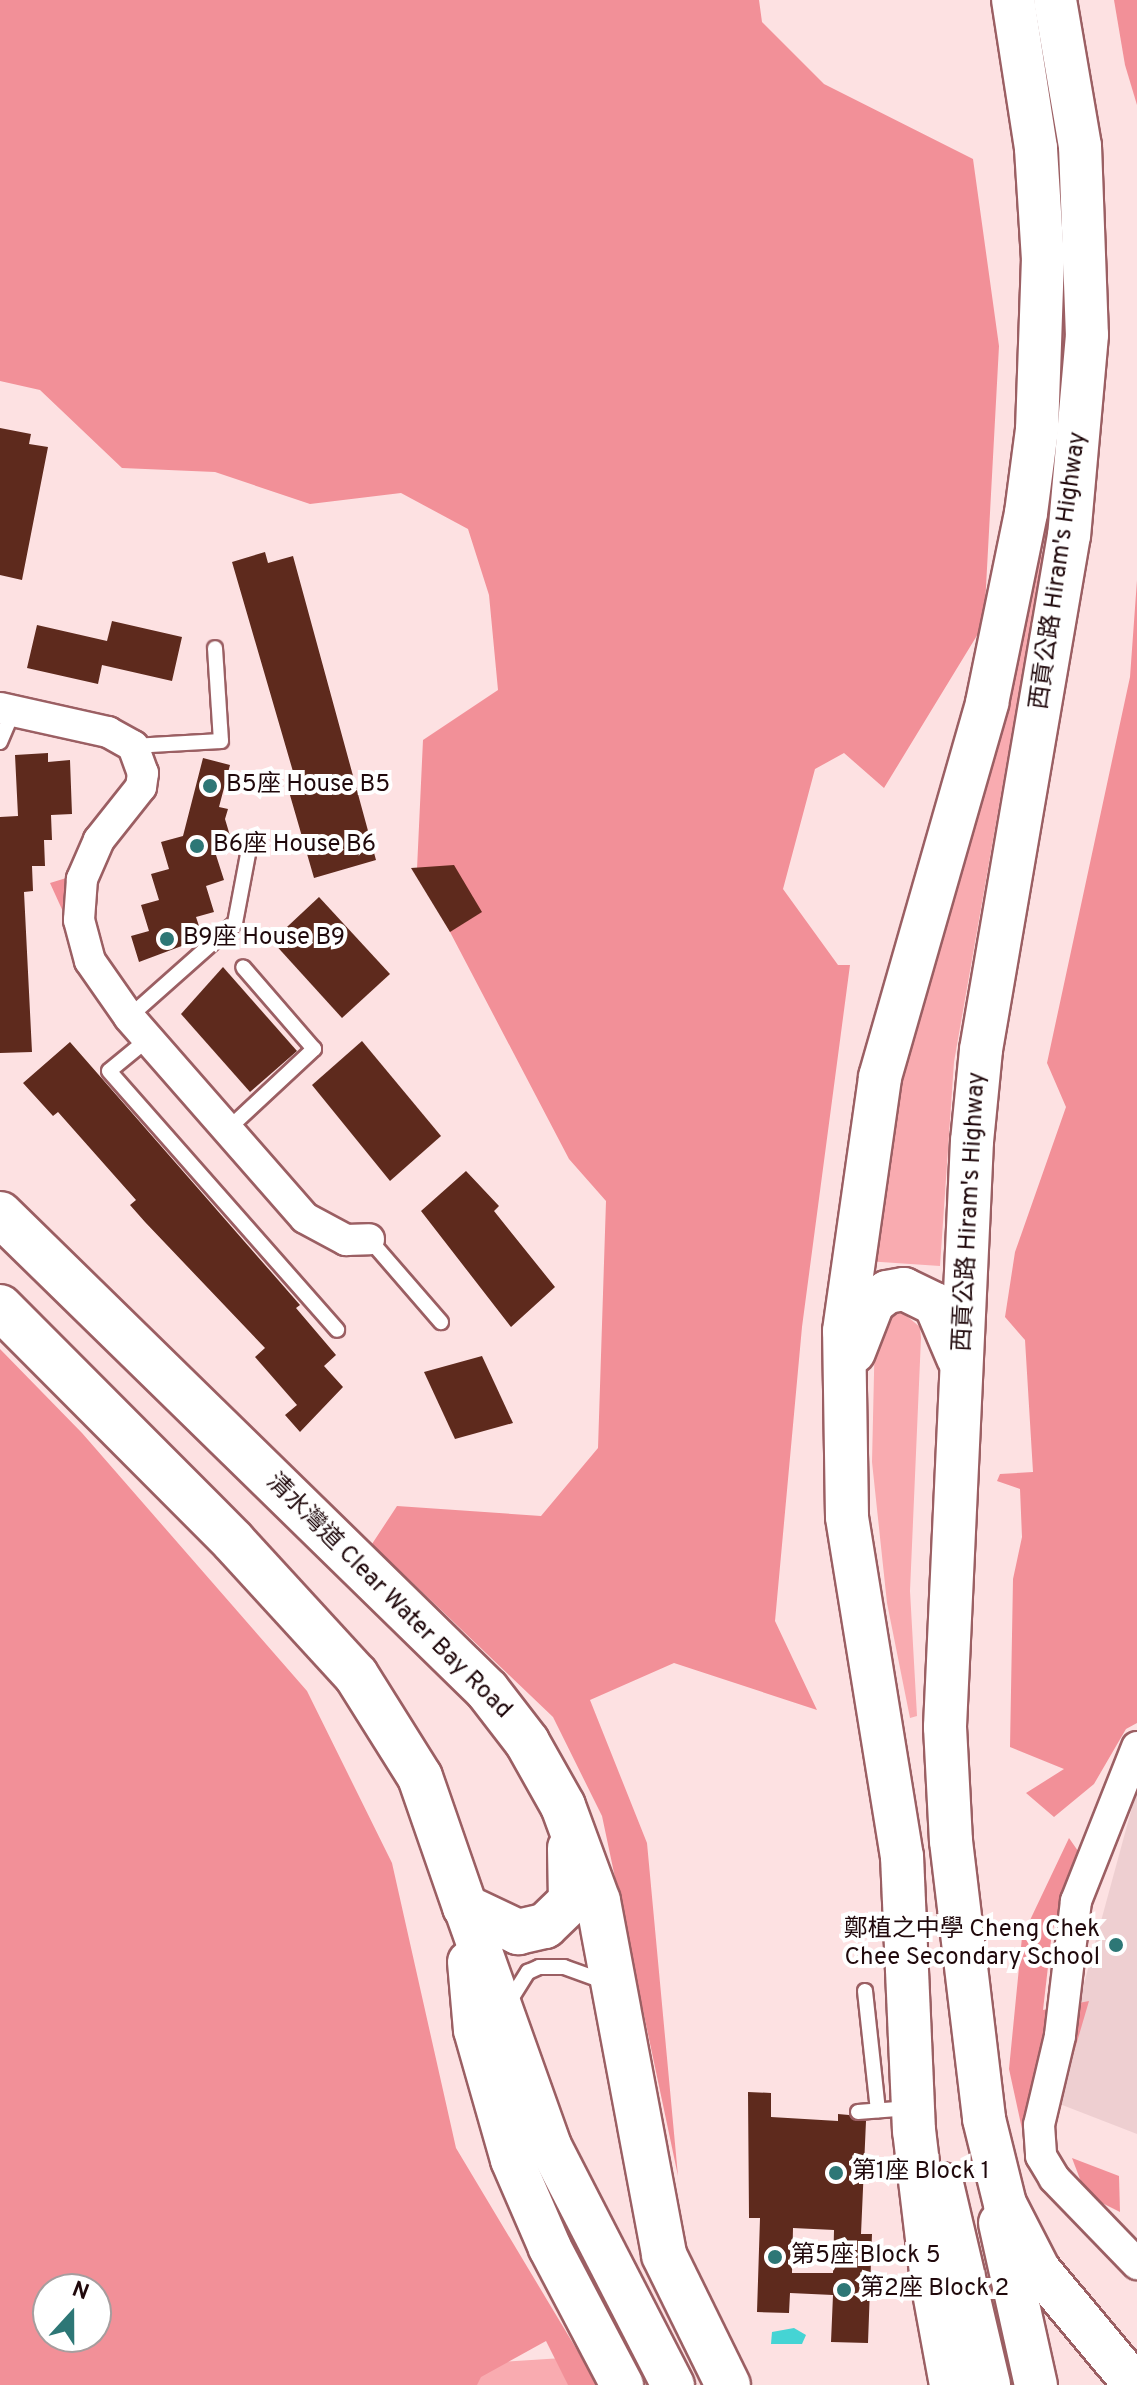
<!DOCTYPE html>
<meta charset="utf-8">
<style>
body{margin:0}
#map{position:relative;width:1137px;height:2385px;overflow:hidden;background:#fde1e2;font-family:Overpass,"Noto Sans TC",sans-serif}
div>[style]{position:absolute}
.built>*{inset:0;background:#eecfd1}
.green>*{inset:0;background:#f9abb0}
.forest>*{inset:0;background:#f29098}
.water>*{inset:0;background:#45d4d4}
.building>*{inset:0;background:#5e2a1d}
.roads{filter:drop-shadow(2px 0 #9b5f63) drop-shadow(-2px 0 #9b5f63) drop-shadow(0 2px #9b5f63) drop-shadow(0 -2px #9b5f63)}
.service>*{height:14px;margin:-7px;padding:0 7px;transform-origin:7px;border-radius:7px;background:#fff}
.minor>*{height:30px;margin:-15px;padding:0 15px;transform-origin:15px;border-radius:15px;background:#fff}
.secondary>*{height:42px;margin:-21px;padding:0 21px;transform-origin:21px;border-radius:21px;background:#fff}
.primary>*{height:44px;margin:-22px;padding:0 22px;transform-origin:22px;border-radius:22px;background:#fff}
.dots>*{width:22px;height:22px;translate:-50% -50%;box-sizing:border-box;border:4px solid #fff;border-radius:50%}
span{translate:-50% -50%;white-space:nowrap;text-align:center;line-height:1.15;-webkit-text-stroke:8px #fff;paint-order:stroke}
.street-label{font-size:24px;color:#20090c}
.poi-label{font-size:24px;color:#20090c}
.left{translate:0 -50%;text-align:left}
.right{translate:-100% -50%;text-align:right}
.north{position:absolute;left:32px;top:2273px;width:80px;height:80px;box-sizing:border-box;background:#fff;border:2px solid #a69d9e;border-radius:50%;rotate:21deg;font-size:22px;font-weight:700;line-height:32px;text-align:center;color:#20090c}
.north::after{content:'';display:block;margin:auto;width:28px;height:36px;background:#2d7776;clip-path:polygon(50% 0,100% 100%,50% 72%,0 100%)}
</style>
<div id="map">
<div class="built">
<i style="clip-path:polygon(1137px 1789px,1137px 2134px,1052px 2101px)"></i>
</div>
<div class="green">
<i style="clip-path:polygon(1036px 554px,1043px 555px,954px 1062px,940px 1266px,866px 1261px,888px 1105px)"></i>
<i style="clip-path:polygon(903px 1313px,920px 1327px,921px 1338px,910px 1591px,917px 1716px,910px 1718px,887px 1603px,872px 1462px,875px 1330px,893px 1314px)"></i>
<i style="clip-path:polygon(578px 2357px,592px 2385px,421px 2385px,425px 2367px)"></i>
</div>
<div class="forest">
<i style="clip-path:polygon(0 0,759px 0,762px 22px,824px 84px,973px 159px,999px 346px,984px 624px,884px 788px,844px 753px,815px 769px,783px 889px,838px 965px,850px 965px,802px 1327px,775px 1621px,817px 1710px,674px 1663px,590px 1700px,647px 1843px,678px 2176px,602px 1816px,553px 1717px,372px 1544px,397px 1506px,541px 1516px,598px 1448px,606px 1201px,569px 1159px,417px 869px,423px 740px,498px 690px,489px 595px,468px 529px,401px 493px,310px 504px,215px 472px,122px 468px,40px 390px,0 381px)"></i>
<i style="clip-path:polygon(1114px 0,1137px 0,1137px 105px,1125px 65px)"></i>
<i style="clip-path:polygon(1137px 580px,1137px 1723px,1126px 1729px,1094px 1784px,1054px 1817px,1026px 1793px,1064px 1769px,1010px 1747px,1013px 1579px,1022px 1537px,1020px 1489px,997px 1481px,1000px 1474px,1033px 1472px,1025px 1340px,1005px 1317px,1015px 1252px,1066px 1107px,1047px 1063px,1130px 677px)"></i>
<i style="clip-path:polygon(76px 875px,65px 916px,50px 883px)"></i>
<i style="clip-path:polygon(evenodd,0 1349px,82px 1433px,307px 1691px,392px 1863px,456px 2148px,598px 2385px,568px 2385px,546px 2341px,481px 2377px,477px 2385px,0 2385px,0 1349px,48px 2289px,96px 2289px,96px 2337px,48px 2337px,48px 2289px)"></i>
<i style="clip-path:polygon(1069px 1838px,1078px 1851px,1052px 1932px,1043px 2010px,1089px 2001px,1067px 2076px,1044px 2066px,1030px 2166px,1009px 2069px,1022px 1937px)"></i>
<i style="clip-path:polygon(1072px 2158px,1119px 2176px,1120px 2212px,1086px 2195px)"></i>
</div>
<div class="water">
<i style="clip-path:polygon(794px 2328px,806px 2335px,802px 2344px,771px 2344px,772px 2332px)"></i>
</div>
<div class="building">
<i style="clip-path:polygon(0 428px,31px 434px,29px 444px,48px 447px,22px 580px,0 575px)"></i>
<i style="clip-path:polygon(265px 552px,268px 563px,293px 556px,376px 860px,314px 878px,285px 778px,294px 775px,232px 562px)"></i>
<i style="clip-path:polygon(112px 621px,182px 637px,172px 681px,102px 665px,98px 684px,27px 668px,37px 625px,107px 641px)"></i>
<i style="clip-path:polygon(48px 753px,48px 762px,70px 760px,72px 814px,51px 815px,52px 840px,44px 840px,45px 866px,32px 866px,33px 891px,24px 892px,32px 1052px,0 1053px,0 817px,18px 816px,15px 755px)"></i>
<i style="clip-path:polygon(203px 758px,230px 765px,219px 807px,228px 809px,225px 819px,234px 849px,216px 855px,224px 880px,206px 886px,214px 912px,196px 917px,203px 938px,139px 962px,131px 936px,149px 931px,141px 905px,159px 900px,151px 874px,169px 869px,161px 842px,183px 836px)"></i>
<i style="clip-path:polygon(454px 865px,482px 912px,450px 932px,411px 868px)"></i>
<i style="clip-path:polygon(319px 897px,390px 974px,342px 1018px,272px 941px)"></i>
<i style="clip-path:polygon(223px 967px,297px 1051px,250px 1092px,181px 1014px)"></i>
<i style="clip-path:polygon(362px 1041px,441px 1136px,390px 1181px,312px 1085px)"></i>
<i style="clip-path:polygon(70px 1042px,300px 1305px,296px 1308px,336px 1355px,324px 1366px,343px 1387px,300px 1432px,285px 1415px,297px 1405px,255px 1357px,265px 1348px,145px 1222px,130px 1205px,136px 1200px,58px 1112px,53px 1116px,23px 1083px)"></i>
<i style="clip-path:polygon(466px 1171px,499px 1206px,494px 1211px,555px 1287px,511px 1327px,421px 1211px)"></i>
<i style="clip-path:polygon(482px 1356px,513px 1423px,455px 1439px,424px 1372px)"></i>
<i style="clip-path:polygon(evenodd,748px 2092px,771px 2093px,771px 2117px,838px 2121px,838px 2114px,849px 2115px,866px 2121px,861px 2234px,872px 2234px,868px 2343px,831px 2342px,833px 2295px,790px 2293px,789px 2313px,757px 2312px,760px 2218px,749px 2218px,748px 2092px,793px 2228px,834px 2230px,833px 2273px,792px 2273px,793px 2228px)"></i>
</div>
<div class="roads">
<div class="service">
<i style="left:0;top:742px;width:34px;rotate:-67deg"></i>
<i style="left:133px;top:746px;width:88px;rotate:-3.3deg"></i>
<i style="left:221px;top:741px;width:93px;rotate:-93.7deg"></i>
<i style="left:129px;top:1017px;width:142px;rotate:-41.6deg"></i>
<i style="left:235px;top:923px;width:86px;rotate:-79.3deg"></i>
<i style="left:148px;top:1039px;width:50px;rotate:140.6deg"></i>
<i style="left:109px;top:1071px;width:345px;rotate:48.6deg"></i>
<i style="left:227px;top:1130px;width:119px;rotate:-43deg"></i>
<i style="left:314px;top:1049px;width:108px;rotate:-130.9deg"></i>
<i style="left:369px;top:1239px;width:110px;rotate:49.1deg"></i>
<i style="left:865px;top:1991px;width:120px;rotate:83.8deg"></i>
<i style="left:509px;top:2002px;width:36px;rotate:-58deg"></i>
<i style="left:528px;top:1972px;width:12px;rotate:-24deg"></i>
<i style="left:539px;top:1967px;width:25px"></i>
<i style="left:564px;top:1967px;width:41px;rotate:19.7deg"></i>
<i style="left:858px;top:2112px;width:52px;rotate:-4.4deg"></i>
</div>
<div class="minor">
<i style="left:0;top:708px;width:111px;rotate:12.5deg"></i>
<i style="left:108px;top:732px;width:29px;rotate:29deg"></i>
<i style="left:133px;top:746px;width:29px;rotate:70deg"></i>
<i style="left:143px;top:773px;width:14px;rotate:98deg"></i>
<i style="left:141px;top:787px;width:68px;rotate:128.4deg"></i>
<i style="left:99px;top:840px;width:43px;rotate:113.6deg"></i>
<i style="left:82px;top:879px;width:41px;rotate:94.2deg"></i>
<i style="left:79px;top:920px;width:42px;rotate:75deg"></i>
<i style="left:90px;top:961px;width:68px;rotate:55.1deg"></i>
<i style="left:129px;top:1017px;width:267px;rotate:48.8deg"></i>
<i style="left:305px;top:1218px;width:47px;rotate:28.2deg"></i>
<i style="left:346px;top:1240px;width:23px;rotate:-2deg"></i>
<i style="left:1137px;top:1747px;width:166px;rotate:111.6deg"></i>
<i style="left:1076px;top:1901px;width:136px;rotate:96.8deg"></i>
<i style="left:1060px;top:2036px;width:91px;rotate:103.3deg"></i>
<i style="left:1039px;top:2125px;width:31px;rotate:86deg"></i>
<i style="left:1041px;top:2156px;width:26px;rotate:59deg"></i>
<i style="left:1054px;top:2178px;width:120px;rotate:46deg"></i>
</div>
<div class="secondary">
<i style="left:1055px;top:0;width:148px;rotate:80.3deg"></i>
<i style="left:1080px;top:146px;width:189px;rotate:87.9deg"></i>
<i style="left:1087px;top:335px;width:201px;rotate:95.1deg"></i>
<i style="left:1069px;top:535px;width:522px;rotate:99.7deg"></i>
<i style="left:981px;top:1050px;width:91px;rotate:95.6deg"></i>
<i style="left:972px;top:1141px;width:587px;rotate:92.64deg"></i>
<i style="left:945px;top:1727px;width:114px;rotate:87deg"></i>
<i style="left:951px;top:1841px;width:280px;rotate:83.2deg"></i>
<i style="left:984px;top:2119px;width:88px;rotate:76.1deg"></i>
<i style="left:1005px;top:2204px;width:74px;rotate:62.7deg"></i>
<i style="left:1039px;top:2270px;width:150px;rotate:50.1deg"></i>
<i style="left:854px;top:1352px;width:53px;rotate:-68.8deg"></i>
<i style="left:873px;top:1303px;width:18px;rotate:-38deg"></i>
<i style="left:887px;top:1292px;width:17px;rotate:-10deg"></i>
<i style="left:904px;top:1289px;width:34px;rotate:26deg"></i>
<i style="left:935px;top:1304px;width:59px;rotate:66.9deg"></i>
<i style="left:465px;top:1907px;width:254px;rotate:70.4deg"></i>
<i style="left:550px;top:2146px;width:269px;rotate:62.8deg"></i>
<i style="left:469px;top:1962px;width:68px;rotate:85deg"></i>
<i style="left:475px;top:2030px;width:135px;rotate:74.1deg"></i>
<i style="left:512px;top:2160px;width:96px;rotate:66.6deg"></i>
<i style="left:550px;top:2248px;width:155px;rotate:62.3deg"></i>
<i style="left:942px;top:2184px;width:206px;rotate:76.8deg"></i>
<i style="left:1000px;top:2223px;width:166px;rotate:77.5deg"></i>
<i style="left:951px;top:2385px;width:106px;rotate:-100.4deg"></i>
<i style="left:932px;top:2281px;width:151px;rotate:-96.8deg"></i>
<i style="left:914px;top:2131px;width:274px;rotate:-92.5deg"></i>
<i style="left:902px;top:1857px;width:344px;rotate:-99.2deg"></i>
<i style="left:847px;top:1517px;width:186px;rotate:-90.9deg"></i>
<i style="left:844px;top:1331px;width:257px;rotate:-81.9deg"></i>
<i style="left:880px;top:1077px;width:389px;rotate:-74deg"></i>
<i style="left:987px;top:703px;width:194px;rotate:-78.4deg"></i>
<i style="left:1026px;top:513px;width:84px;rotate:-82.5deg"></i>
<i style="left:1037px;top:430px;width:170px;rotate:-88deg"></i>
<i style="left:1043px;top:260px;width:112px;rotate:-93.6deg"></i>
<i style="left:1036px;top:148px;width:150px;rotate:-98.8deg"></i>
</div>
<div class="primary">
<i style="left:0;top:1214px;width:681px;rotate:44.35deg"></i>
<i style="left:487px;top:1690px;width:66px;rotate:52.4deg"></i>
<i style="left:527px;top:1742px;width:73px;rotate:60.6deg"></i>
<i style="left:563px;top:1806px;width:101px;rotate:69.8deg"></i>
<i style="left:598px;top:1901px;width:360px;rotate:79.4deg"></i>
<i style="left:664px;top:2255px;width:145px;rotate:63.8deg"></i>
<i style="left:0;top:1307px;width:330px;rotate:45.1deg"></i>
<i style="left:233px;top:1541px;width:182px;rotate:47.5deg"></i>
<i style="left:356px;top:1675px;width:120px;rotate:57.9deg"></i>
<i style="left:420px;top:1777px;width:138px;rotate:70.9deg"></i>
<i style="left:465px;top:1907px;width:59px;rotate:25.3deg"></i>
<i style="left:518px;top:1932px;width:28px;rotate:-13deg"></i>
<i style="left:545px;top:1926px;width:36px;rotate:-44deg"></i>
<i style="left:571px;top:1901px;width:53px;rotate:-91.1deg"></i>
</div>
</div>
<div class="dots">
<i style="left:210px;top:786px;background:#2d7776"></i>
<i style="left:197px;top:846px;background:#2d7776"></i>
<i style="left:167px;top:939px;background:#2d7776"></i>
<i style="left:1116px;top:1945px;background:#2d7776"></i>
<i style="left:836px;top:2173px;background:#2d7776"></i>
<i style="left:775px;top:2257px;background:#2d7776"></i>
<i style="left:844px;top:2290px;background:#2d7776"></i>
</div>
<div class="street-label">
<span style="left:1060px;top:571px;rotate:-82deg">西貢公路 Hiram's Highway</span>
<span style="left:971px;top:1212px;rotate:-87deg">西貢公路 Hiram's Highway</span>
<span style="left:388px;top:1597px;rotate:45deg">清水灣道 Clear Water Bay Road</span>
</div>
<div class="poi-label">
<span class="left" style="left:226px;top:786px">B5座 House B5</span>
<span class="left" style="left:213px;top:846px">B6座 House B6</span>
<span class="left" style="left:183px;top:939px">B9座 House B9</span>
<span class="right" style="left:1100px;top:1945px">鄭植之中學 Cheng Chek<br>Chee Secondary School</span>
<span class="left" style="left:852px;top:2173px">第1座 Block 1</span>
<span class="left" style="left:791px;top:2257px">第5座 Block 5</span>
<span class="left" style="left:860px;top:2290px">第2座 Block 2</span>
</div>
<div class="north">N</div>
</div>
